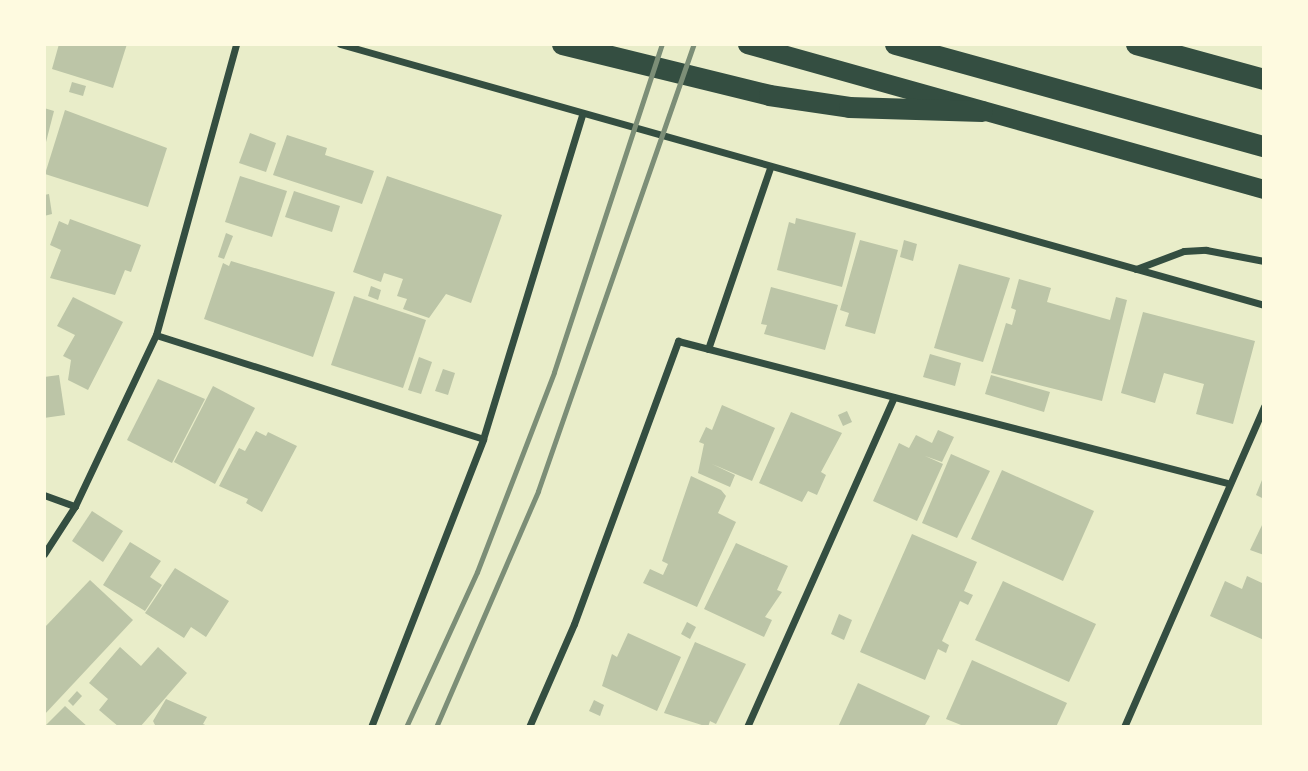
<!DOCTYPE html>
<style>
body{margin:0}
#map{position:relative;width:1308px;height:771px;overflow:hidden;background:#e9edc9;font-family:Barlow,sans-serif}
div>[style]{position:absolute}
.building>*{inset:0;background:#bcc5a7}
.minor>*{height:7px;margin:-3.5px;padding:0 3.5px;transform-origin:3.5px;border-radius:3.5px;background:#344e41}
.trunk>*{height:19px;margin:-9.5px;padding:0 9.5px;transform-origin:9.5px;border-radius:9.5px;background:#344e41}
.motorway>*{height:21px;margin:-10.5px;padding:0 10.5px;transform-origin:10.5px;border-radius:10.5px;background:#344e41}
.rail>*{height:5px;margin:-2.5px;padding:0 2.5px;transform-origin:2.5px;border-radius:2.5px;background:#7c8e77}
span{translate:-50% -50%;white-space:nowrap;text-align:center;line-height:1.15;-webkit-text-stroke:7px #fefae0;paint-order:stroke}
.frame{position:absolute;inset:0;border:46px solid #fefae0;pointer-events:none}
</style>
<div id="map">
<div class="building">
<i style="clip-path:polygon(59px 44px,127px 44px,113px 88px,52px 69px)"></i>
<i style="clip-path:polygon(72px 82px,86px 86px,83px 96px,69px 92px)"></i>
<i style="clip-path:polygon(44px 108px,54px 111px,45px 146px,44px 146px)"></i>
<i style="clip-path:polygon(65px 110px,167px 148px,148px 207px,45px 174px)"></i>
<i style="clip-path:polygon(250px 133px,276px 143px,266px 172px,239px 163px)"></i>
<i style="clip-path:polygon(287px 135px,327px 148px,325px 155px,374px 171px,362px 204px,273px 175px)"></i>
<i style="clip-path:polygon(240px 176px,287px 191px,272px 237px,225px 222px)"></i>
<i style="clip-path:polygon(387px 176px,502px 215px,471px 303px,446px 294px,429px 318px,403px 309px,407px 299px,397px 296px,403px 279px,384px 273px,381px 282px,353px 272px)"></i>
<i style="clip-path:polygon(294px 191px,340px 206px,332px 232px,285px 217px)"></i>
<i style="clip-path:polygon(49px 194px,52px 214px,44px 216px,44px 195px)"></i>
<i style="clip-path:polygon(796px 218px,856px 233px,842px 287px,777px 270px,789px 222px,795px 224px)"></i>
<i style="clip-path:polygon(70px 219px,141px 245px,131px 272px,125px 270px,115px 295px,50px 278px,61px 250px,50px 245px,59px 221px,68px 225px)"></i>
<i style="clip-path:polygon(226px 233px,233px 236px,224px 259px,218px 257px)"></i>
<i style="clip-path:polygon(860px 240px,898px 250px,875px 334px,845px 326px,849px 313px,840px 310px)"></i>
<i style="clip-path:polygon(904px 240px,917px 244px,913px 261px,900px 257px)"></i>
<i style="clip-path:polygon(231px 261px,335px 292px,313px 357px,204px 319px,223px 263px,229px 266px)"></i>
<i style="clip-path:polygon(959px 264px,1010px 278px,983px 362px,934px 348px)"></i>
<i style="clip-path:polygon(1019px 279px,1051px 288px,1047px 302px,1110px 320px,1116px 297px,1127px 300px,1102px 401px,991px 373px,1006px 323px,1012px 325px,1016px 310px,1011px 308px)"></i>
<i style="clip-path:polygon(371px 286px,381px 290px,378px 300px,368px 296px)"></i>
<i style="clip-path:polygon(771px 287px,838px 305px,825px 350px,764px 334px,767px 325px,761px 324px)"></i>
<i style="clip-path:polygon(354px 296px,426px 320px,403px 388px,331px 365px)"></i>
<i style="clip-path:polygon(73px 297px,123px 322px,88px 390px,68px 380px,71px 360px,63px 356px,75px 335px,57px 326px)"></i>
<i style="clip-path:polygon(1143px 312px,1255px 341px,1233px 424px,1196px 414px,1204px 384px,1164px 373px,1155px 403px,1121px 393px)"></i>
<i style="clip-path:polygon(930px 354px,961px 363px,955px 386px,923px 377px)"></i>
<i style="clip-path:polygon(419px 357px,432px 362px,421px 394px,408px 390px)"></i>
<i style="clip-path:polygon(443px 369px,455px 373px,448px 395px,435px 391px)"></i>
<i style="clip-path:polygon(59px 375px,65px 415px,44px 418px,44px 377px)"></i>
<i style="clip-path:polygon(991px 375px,1050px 392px,1044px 412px,985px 394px)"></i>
<i style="clip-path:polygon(158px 379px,205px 399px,172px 463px,127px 440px)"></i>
<i style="clip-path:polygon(213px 386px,255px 408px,215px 484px,174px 462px)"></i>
<i style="clip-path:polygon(722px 405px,775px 428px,752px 481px,712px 464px,735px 475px,730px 487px,698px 473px,704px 444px,699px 442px,706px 427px,712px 430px)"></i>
<i style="clip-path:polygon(847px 411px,852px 422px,843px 426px,838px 415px)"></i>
<i style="clip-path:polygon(791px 412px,842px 433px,821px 472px,826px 475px,817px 495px,808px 491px,802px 502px,759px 483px)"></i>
<i style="clip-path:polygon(938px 430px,954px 437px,942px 462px,925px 456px,943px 464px,917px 521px,873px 501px,899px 443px,909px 448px,916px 435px,932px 443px)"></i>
<i style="clip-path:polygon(256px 431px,266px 436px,268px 432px,297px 446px,262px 512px,246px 503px,248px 499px,219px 486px,239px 448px,245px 451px)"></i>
<i style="clip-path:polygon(951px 454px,990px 471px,957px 538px,922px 523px)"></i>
<i style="clip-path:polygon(1002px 470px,1094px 511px,1063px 581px,971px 539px)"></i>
<i style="clip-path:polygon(1264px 475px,1264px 499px,1256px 495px)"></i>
<i style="clip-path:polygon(691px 476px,721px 490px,726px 496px,718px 513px,736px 522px,697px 607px,643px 583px,650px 569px,663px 575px,668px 564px,662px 561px)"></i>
<i style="clip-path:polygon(92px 511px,123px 531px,103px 562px,72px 541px)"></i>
<i style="clip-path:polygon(1264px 521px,1264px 555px,1250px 550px)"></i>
<i style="clip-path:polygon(912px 534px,977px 562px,964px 591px,973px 595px,968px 605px,960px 601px,942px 641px,949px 645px,946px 653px,938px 649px,925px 680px,860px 652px)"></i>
<i style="clip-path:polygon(130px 542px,161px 561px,150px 577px,162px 585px,145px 611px,103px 585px)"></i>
<i style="clip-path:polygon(736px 543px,788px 566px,777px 590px,782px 592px,765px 617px,772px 620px,764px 637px,704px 609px)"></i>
<i style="clip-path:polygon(175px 568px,229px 601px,206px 637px,191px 627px,184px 638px,145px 613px)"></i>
<i style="clip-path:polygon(1247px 576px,1262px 583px,1264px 577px,1264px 640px,1210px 616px,1225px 581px,1242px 589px)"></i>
<i style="clip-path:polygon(90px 580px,133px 620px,44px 715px,44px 628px)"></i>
<i style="clip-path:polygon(1003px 581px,1096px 624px,1069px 682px,975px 640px)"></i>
<i style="clip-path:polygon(839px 614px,852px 620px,844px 640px,831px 634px)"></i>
<i style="clip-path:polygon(687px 622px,696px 627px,690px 639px,681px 634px)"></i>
<i style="clip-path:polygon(628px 633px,681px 657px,657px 711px,602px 686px,612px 654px,617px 657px)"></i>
<i style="clip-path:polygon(695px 642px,746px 664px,716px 724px,710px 721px,708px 727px,664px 713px)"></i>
<i style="clip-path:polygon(120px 647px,141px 666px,158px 647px,187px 673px,140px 727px,119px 727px,99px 710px,108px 699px,89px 683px)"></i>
<i style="clip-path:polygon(972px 660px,1067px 703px,1056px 727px,966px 727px,946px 719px)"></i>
<i style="clip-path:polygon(858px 683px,930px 716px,924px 727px,838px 727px)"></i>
<i style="clip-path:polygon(77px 691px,82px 696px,73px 706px,68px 701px)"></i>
<i style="clip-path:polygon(166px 699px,207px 717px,203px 724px,210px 727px,156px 727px,153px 721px)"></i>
<i style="clip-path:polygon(594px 700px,604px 705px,600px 716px,589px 711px)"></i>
<i style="clip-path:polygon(65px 706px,78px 718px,88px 727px,44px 727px)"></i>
</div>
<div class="minor">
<i style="left:340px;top:44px;width:960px;rotate:15.77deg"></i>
<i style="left:1136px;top:269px;width:51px;rotate:-20.6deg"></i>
<i style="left:1184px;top:251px;width:22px;rotate:-3deg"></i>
<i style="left:1206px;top:250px;width:59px;rotate:10.7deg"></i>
<i style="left:156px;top:335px;width:343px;rotate:17.6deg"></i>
<i style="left:708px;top:349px;width:191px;rotate:-71.1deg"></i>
<i style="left:44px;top:495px;width:33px;rotate:20deg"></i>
<i style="left:44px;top:554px;width:57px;rotate:-57.1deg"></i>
<i style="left:75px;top:506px;width:189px;rotate:-64.7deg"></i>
<i style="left:156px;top:335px;width:302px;rotate:-74.6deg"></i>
<i style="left:371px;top:727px;width:309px;rotate:-68.7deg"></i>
<i style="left:483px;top:439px;width:339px;rotate:-73deg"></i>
<i style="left:529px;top:727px;width:112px;rotate:-66.4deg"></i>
<i style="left:574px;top:624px;width:302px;rotate:-69.8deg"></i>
<i style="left:678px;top:341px;width:567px;rotate:14.5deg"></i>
<i style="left:747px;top:727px;width:361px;rotate:-66deg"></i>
<i style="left:1124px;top:727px;width:350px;rotate:-66.4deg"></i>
</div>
<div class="trunk">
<i style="left:747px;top:44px;width:537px;rotate:15.67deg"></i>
</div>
<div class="motorway">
<i style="left:562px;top:44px;width:213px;rotate:13.8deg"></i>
<i style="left:769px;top:95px;width:81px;rotate:8.5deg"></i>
<i style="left:849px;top:107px;width:133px;rotate:1.7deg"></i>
<i style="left:895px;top:44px;width:383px;rotate:15.5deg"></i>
<i style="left:1136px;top:44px;width:133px;rotate:15.3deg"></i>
</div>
<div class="rail">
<i style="left:406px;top:727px;width:170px;rotate:-65.4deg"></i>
<i style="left:477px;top:572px;width:214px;rotate:-68.9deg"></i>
<i style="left:554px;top:372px;width:345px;rotate:-71.8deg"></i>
<i style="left:436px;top:727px;width:257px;rotate:-66.6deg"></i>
<i style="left:538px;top:491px;width:473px;rotate:-70.8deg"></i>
</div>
<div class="frame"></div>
</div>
